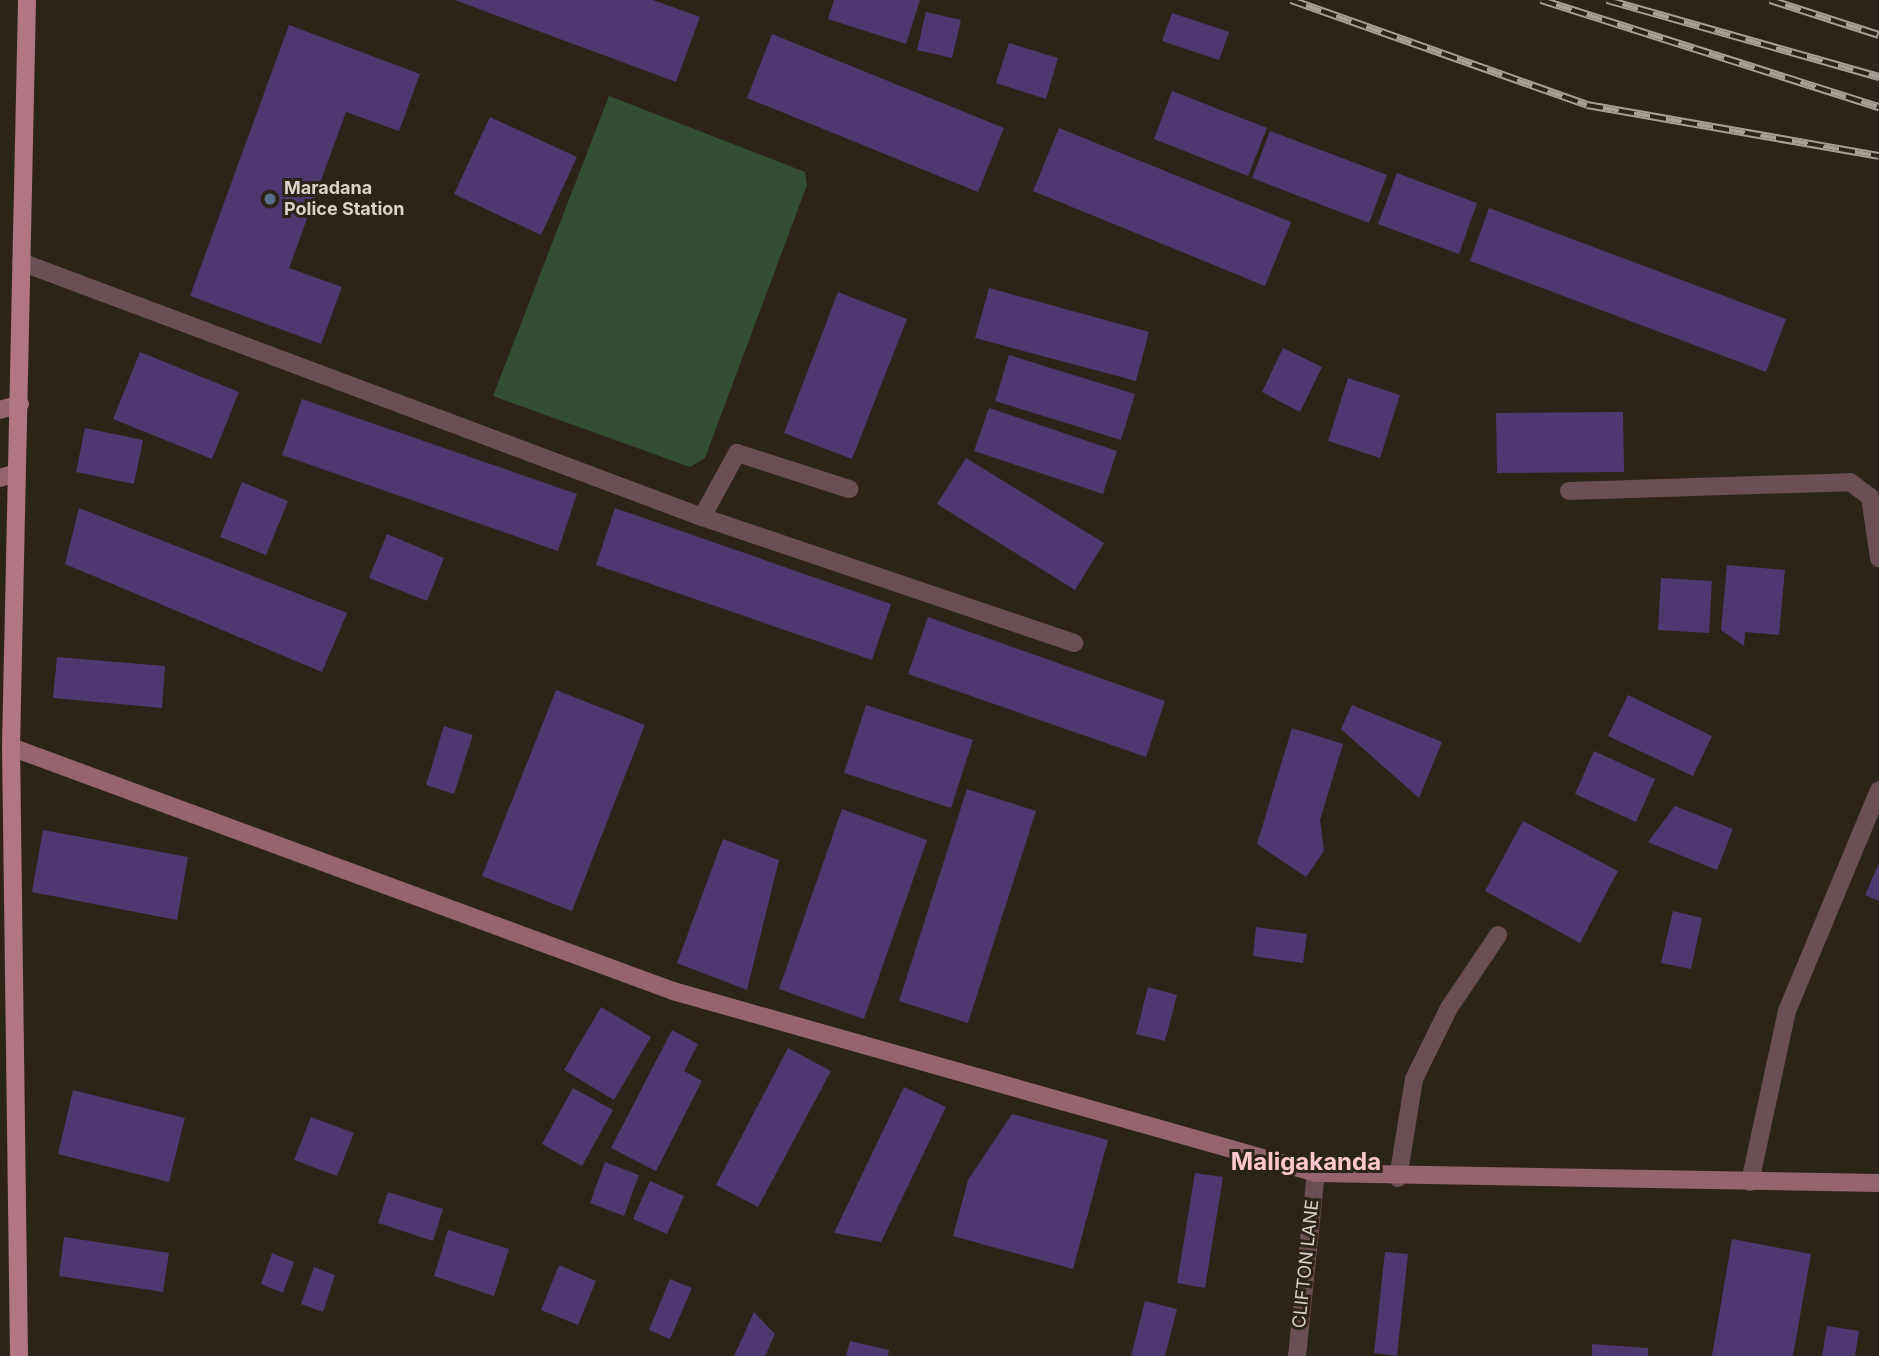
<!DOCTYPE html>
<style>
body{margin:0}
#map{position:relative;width:1879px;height:1356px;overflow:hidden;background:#2c2419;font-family:Inter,sans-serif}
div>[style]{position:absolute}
.green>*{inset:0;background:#334e30}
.building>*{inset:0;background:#4d3970}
.service>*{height:18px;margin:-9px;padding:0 9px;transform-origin:9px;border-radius:9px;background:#6c4e55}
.minor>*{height:18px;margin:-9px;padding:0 9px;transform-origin:9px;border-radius:9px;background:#6c4e55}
.secondary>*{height:18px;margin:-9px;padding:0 9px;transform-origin:9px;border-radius:9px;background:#94646f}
.primary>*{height:18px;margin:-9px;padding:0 9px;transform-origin:9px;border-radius:9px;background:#b27583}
.rail>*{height:8px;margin-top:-4px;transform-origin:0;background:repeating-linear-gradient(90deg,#2c2419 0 16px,#a6a097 0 32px);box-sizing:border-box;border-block:2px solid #a6a097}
.dots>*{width:19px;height:19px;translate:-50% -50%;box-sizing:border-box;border:4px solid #2c2419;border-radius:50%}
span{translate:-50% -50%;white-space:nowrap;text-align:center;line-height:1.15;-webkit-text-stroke:6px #2c2419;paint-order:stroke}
.poi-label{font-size:18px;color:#d8d3cb;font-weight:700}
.left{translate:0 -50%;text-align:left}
.street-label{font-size:18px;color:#d8d3cb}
.district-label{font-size:24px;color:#fdc9ce;font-weight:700}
</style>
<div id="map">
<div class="green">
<i style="clip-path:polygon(609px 96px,805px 172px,807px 185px,705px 458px,690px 467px,493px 396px)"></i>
</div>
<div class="building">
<i style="clip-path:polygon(455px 0,653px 0,700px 17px,676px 82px)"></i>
<i style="clip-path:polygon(834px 0,920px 0,906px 44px,828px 19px)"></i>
<i style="clip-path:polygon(926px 12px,961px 20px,952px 58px,917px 50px)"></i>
<i style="clip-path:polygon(1172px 13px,1229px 32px,1219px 60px,1162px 41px)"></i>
<i style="clip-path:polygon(289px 25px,420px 74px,399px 131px,346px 112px,289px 268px,342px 287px,321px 344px,190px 296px)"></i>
<i style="clip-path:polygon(772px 34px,1004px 128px,978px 192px,747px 98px)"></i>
<i style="clip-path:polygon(1009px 43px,1058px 58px,1046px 99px,996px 83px)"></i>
<i style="clip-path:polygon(1172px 91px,1267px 128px,1248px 176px,1154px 139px)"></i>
<i style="clip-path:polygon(490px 117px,577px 157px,541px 235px,454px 194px)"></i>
<i style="clip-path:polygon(1059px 128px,1291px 222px,1265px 286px,1033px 191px)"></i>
<i style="clip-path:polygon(1270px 131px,1387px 175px,1369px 223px,1252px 178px)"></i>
<i style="clip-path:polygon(1397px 173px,1477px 203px,1459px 254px,1378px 224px)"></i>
<i style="clip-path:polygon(1489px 208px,1786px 319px,1766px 372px,1470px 261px)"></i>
<i style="clip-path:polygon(989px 288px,1149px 332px,1136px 381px,975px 338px)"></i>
<i style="clip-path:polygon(838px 292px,907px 319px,852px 459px,784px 433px)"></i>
<i style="clip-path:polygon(1283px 348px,1322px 367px,1300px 412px,1262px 392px)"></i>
<i style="clip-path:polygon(140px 352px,239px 392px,212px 459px,113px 419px)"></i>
<i style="clip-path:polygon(1009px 355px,1135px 394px,1121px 440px,995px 401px)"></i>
<i style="clip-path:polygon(1348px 378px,1400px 395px,1380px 458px,1328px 441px)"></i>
<i style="clip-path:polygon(302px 399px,577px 494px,558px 551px,282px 455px)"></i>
<i style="clip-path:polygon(989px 408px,1117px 451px,1103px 494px,974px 451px)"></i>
<i style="clip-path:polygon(1623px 412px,1624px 472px,1497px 473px,1496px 413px)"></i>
<i style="clip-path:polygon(85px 428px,143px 440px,134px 484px,76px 472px)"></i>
<i style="clip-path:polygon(966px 458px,1104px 543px,1075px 590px,937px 504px)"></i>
<i style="clip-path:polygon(242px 482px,288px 501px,266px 555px,220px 537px)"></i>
<i style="clip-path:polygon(79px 508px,347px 613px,322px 672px,65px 564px)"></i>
<i style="clip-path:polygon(615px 508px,891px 604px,872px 660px,596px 565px)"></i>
<i style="clip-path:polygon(387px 534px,444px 558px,427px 601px,369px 578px)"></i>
<i style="clip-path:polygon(1727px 565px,1785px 570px,1779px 635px,1745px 632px,1744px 646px,1721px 630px)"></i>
<i style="clip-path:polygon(1661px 578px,1712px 581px,1709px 633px,1658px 630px)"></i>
<i style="clip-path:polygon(928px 617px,1165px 701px,1146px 757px,908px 674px)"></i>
<i style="clip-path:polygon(57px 657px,165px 666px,162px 708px,53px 698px)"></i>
<i style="clip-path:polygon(556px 690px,645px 725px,572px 911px,482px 876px)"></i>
<i style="clip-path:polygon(1628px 695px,1712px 736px,1693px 776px,1608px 736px)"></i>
<i style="clip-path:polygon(866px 705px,973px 740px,951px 808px,844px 773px)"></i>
<i style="clip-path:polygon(1352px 705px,1442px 742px,1419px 798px,1341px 729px)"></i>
<i style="clip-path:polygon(444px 726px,473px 735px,454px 794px,426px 785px)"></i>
<i style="clip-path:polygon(1292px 728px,1343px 744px,1320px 820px,1324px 851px,1306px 877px,1257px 844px)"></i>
<i style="clip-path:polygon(1594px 751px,1655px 779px,1636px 822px,1575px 794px)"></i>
<i style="clip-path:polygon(967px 789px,1036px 811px,968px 1023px,899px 1001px)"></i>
<i style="clip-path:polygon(1675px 806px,1733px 829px,1717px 870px,1648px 842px)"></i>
<i style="clip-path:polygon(842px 809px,927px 840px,864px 1019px,779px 989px)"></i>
<i style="clip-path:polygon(1523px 821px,1618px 871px,1580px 943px,1485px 891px)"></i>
<i style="clip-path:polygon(43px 830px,188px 857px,177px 920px,32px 892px)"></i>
<i style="clip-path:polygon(723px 839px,779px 860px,747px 990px,677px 963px)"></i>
<i style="clip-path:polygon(1879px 863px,1879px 901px,1865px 895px)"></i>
<i style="clip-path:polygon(1673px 911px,1702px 918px,1691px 969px,1661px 963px)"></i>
<i style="clip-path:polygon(1256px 927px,1307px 934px,1303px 963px,1253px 956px)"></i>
<i style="clip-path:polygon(1148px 987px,1177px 995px,1165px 1041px,1136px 1034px)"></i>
<i style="clip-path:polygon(601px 1007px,651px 1037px,614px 1100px,564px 1070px)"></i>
<i style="clip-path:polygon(672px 1030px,698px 1044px,684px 1071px,702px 1081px,656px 1171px,611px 1148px)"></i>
<i style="clip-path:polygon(788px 1048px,831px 1071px,758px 1207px,716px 1185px)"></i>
<i style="clip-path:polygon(904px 1087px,946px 1107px,881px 1242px,834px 1233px)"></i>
<i style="clip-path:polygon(573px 1088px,613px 1110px,582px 1166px,542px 1144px)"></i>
<i style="clip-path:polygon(73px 1090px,185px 1118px,169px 1182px,58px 1154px)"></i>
<i style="clip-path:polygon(1012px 1114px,1108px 1140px,1073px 1269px,953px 1236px,968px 1180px)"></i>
<i style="clip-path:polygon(311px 1117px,354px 1133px,337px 1176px,294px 1160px)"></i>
<i style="clip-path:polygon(605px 1162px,639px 1175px,624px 1216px,590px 1203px)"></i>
<i style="clip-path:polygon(1195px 1173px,1223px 1177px,1205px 1288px,1177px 1283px)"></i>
<i style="clip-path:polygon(650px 1181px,684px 1196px,667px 1234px,633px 1219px)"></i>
<i style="clip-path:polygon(388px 1192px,443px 1209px,433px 1241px,378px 1223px)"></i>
<i style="clip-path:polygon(448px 1230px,509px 1249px,494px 1296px,434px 1276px)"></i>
<i style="clip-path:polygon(64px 1237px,169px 1253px,163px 1292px,59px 1276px)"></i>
<i style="clip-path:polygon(1732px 1239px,1811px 1254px,1793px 1356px,1712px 1356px)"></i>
<i style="clip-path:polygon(1385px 1252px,1408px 1254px,1397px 1356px,1374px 1353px)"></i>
<i style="clip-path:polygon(272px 1253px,294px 1262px,283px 1293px,261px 1284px)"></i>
<i style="clip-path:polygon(559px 1265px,596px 1281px,578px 1325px,541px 1310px)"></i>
<i style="clip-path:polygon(314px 1267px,335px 1275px,323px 1312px,301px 1304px)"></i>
<i style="clip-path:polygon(670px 1279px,692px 1288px,670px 1339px,649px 1330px)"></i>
<i style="clip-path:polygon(1145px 1301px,1177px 1309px,1165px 1356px,1131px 1356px)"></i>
<i style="clip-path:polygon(754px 1312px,775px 1334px,765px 1356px,734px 1356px)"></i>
<i style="clip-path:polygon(1827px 1326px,1859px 1331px,1855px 1356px,1822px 1356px)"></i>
<i style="clip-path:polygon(850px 1341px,889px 1350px,888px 1356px,846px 1356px)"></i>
<i style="clip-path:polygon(1592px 1344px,1648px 1348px,1648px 1356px,1592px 1356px)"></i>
</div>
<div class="service">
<i style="left:21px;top:262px;width:727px;rotate:20.53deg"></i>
<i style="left:702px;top:517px;width:393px;rotate:18.7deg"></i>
<i style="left:702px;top:517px;width:73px;rotate:-61.3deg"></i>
<i style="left:737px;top:453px;width:118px;rotate:17.8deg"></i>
<i style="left:1398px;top:1178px;width:100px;rotate:-80.8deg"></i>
<i style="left:1414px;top:1079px;width:79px;rotate:-63.8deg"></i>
<i style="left:1449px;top:1008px;width:88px;rotate:-56.1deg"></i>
</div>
<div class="minor">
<i style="left:1569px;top:491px;width:281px;rotate:-1.8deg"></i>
<i style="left:1850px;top:482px;width:25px;rotate:37deg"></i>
<i style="left:1870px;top:497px;width:62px;rotate:81.6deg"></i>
<i style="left:1750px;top:1182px;width:175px;rotate:-77.8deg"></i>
<i style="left:1787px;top:1011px;width:239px;rotate:-67.4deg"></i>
<i style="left:1297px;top:1356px;width:184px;rotate:-84.1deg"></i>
</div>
<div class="secondary">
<i style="left:0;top:410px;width:21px;rotate:-17deg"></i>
<i style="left:0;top:478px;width:17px;rotate:-17deg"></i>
<i style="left:11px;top:747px;width:706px;rotate:20.23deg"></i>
<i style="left:673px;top:991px;width:668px;rotate:15.8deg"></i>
<i style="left:1316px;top:1173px;width:563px;rotate:1.02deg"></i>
</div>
<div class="primary">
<i style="left:19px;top:1356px;width:609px;rotate:-90.75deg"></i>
<i style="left:11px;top:747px;width:747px;rotate:-88.77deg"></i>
</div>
<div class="rail">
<i style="left:1291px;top:0;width:314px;rotate:19.5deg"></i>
<i style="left:1587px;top:105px;width:296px;rotate:9.9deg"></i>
<i style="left:1541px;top:0;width:355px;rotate:17.6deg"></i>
<i style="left:1607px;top:0;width:283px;rotate:15.8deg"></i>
<i style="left:1770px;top:0;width:114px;rotate:17.8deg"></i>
</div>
<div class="dots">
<i style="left:270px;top:199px;background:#5c6f8a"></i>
</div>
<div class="poi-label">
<span class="left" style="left:284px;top:199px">Maradana<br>Police Station</span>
</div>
<div class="street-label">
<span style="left:1306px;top:1264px;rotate:-84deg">CLIFTON LANE</span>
</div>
<div class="district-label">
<span style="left:1306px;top:1162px">Maligakanda</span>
</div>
</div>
